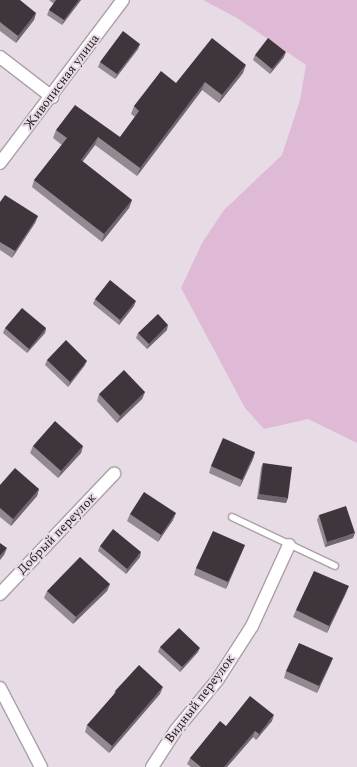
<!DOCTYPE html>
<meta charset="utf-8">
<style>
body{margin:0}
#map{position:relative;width:357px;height:767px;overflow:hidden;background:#e7dce5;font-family:Spectral,serif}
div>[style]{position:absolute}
.green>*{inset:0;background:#dfbad7}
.roads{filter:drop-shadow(1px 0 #aaa0a8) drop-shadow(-1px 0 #aaa0a8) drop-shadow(0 1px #aaa0a8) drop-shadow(0 -1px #aaa0a8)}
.service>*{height:6px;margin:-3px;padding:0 3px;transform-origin:3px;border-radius:3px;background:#fff}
.minor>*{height:12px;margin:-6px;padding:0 6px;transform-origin:6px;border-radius:6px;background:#fff}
.wall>*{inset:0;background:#938991}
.shaded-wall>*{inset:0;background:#71686f}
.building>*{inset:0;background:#3f363d}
span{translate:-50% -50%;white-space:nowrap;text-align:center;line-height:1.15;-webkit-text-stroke:4px #e7dce5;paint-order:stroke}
.street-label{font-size:13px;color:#1d191c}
</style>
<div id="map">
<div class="green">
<i style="clip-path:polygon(203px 0,357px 0,357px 443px,308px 419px,264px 429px,245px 408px,181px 288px,202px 243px,224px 210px,282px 155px,300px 100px,306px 65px,237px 18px)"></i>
</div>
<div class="roads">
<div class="service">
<i style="left:232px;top:517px;width:114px;rotate:25.4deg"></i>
</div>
<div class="minor">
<i style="left:0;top:57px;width:66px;rotate:37.6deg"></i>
<i style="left:0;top:163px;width:204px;rotate:-53deg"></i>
<i style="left:0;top:594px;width:166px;rotate:-46.5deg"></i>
<i style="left:0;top:688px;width:89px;rotate:62.6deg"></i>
<i style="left:152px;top:767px;width:44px;rotate:-57deg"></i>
<i style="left:176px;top:730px;width:66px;rotate:-50.5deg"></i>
<i style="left:218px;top:679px;width:63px;rotate:-57.3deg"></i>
<i style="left:252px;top:626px;width:89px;rotate:-65.4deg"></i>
</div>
</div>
<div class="wall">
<i style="clip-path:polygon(0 0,36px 13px,34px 20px,16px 43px,0 31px)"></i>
<i style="clip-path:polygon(49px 0,81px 0,62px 25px,47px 15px,49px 10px,54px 4px)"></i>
<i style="clip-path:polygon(140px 44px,138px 49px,115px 79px,98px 67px,100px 62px)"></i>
<i style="clip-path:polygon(255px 55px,284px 57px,270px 74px,253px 60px)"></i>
<i style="clip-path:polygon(243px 73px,219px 103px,202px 90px,137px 176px,95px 145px,82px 161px,132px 200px,129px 208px,102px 242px,32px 187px,34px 180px,62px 145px,53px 138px,56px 130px,120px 137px,135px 117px,131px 114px,134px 106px,176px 83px)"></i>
<i style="clip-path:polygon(0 202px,38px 216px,35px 223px,12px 258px,0 250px)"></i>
<i style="clip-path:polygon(95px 299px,134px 306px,119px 325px,93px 304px)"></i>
<i style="clip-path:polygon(5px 328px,46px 328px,45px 333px,27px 353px,3px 333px)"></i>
<i style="clip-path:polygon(167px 330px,147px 349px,136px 338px,138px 333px)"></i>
<i style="clip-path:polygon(47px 360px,85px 365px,68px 387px,45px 365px)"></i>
<i style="clip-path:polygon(145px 392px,142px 399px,117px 423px,97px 401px,99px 394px)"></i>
<i style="clip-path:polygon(33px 446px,83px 446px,81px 453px,58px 478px,30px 453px)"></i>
<i style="clip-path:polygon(255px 452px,253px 459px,240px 487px,209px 473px,211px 466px)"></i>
<i style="clip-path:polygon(263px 463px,288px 498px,286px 503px,257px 499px,261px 468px)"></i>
<i style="clip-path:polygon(0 485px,39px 489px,37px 496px,11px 526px,0 517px)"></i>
<i style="clip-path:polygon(130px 514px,173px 520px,158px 542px,127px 521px)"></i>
<i style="clip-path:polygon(319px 515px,353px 538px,325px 547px,317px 520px)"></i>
<i style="clip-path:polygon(245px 545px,226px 589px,194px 575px,196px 568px)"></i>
<i style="clip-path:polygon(100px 546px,140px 557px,126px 574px,98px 551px)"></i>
<i style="clip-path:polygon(110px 584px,107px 591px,73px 624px,44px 598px,47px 591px)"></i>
<i style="clip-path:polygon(346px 593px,327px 633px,293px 617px,296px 610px)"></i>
<i style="clip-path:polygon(160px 647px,198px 652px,180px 672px,158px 652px)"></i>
<i style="clip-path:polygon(333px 658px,330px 665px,317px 693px,284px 678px,286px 671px)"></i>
<i style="clip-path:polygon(115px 691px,160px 694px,109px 753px,85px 732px,87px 725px,113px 696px)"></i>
<i style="clip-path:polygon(272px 721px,256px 740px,253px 737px,227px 767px,191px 767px,187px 764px,190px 758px,226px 726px)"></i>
</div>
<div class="shaded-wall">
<i style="clip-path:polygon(79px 0,81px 0,62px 25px,64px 20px)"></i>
<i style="clip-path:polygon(36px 13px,34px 20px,16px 43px,18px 36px)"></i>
<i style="clip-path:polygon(140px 44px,138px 49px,115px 79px,117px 74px)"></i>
<i style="clip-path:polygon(286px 52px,284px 57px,270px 74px,272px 69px)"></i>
<i style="clip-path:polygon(246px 65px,243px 73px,219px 103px,222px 95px)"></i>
<i style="clip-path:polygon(205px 82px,202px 90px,137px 176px,140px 168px)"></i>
<i style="clip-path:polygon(98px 137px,95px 145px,78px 168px,81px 160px)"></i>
<i style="clip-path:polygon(132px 200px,129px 208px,102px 242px,104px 234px)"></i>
<i style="clip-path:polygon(38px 216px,35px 223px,12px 258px,15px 251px)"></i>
<i style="clip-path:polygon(136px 301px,134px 306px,119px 325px,120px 320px)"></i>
<i style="clip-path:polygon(168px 325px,167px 330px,147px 349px,149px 344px)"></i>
<i style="clip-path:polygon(46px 328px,45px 333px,27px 353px,29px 349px)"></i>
<i style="clip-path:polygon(87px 361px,85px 365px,68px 387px,70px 382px)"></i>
<i style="clip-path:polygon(145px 392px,142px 399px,117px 423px,120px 416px)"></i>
<i style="clip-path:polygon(83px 446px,81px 453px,58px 478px,61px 471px)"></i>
<i style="clip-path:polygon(255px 452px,253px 459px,240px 487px,242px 480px)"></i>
<i style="clip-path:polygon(39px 489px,37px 496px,11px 526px,13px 519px)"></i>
<i style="clip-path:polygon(259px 494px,288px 498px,286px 503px,257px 499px)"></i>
<i style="clip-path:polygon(176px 513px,173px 520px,158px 542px,161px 535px)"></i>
<i style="clip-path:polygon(355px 533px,353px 538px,325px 547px,327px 542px)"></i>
<i style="clip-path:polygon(245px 545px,242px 552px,226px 589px,228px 582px)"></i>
<i style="clip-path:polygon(7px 548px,4px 555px,0 560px,0 556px)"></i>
<i style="clip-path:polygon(141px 552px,140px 557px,126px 574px,127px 569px)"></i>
<i style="clip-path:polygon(110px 584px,107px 591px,73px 624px,76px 617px)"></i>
<i style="clip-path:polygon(349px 586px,346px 593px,327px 633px,329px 626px)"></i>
<i style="clip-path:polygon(200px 648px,198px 652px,180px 672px,182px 667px)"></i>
<i style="clip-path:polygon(333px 658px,330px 665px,317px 693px,319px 686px)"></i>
<i style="clip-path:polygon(163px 687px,160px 694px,109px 753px,112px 746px)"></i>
<i style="clip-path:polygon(274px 715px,272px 721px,256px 740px,259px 734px)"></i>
<i style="clip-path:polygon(255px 731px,253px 737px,227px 767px,224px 767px)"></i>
</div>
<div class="building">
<i style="clip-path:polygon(0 0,20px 0,36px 13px,18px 36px,0 22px)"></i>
<i style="clip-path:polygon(56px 0,79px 0,64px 20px,49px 10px)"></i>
<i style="clip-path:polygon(123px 31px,140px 44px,117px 74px,100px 62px)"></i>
<i style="clip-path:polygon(212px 38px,246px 65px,222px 95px,205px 82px,140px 168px,98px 137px,81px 160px,132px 200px,104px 234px,34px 180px,67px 138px,56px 130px,75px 105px,120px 137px,139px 111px,134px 106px,161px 71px,176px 83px)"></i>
<i style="clip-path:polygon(268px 38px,286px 52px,272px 69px,255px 55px)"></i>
<i style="clip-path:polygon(5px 195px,38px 216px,15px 251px,0 242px,0 202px)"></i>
<i style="clip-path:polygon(110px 280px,136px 301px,120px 320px,95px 299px)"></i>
<i style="clip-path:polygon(22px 308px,46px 328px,29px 349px,5px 328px)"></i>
<i style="clip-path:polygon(158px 314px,168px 325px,149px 344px,138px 333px)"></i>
<i style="clip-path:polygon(66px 340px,87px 361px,70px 382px,47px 360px)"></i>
<i style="clip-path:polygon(124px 370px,145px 392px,120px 416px,99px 394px)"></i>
<i style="clip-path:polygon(55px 421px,83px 446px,61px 471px,33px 446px)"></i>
<i style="clip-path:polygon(223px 438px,255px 452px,242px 480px,211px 466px)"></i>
<i style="clip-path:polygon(263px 463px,292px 467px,288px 498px,259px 494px)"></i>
<i style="clip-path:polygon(15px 468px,39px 489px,13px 519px,0 508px,0 485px)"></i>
<i style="clip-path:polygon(144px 492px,176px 513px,161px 535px,130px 514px)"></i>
<i style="clip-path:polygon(346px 506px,355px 533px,327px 542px,319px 515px)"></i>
<i style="clip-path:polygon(113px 529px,141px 552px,127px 569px,100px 546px)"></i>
<i style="clip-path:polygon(213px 531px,245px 545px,228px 582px,196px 568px)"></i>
<i style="clip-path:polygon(0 543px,7px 548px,0 556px)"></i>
<i style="clip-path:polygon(80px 557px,110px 584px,76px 617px,47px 591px)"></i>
<i style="clip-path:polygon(314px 571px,349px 586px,329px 626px,296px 610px)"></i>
<i style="clip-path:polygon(179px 628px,200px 648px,182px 667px,160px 647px)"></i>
<i style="clip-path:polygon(299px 643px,333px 658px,319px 686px,286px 671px)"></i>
<i style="clip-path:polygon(139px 665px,163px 687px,112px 746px,87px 725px,116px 692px,115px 691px)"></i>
<i style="clip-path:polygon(250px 696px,274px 715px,259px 734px,255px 731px,224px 767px,201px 767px,190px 758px,220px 721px,226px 726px)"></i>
</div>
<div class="street-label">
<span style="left:62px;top:82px;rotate:-53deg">Живописная улица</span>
<span style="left:57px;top:534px;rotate:-46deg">Добрый переулок</span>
<span style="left:200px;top:699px;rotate:-53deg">Видный переулок</span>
</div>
</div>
